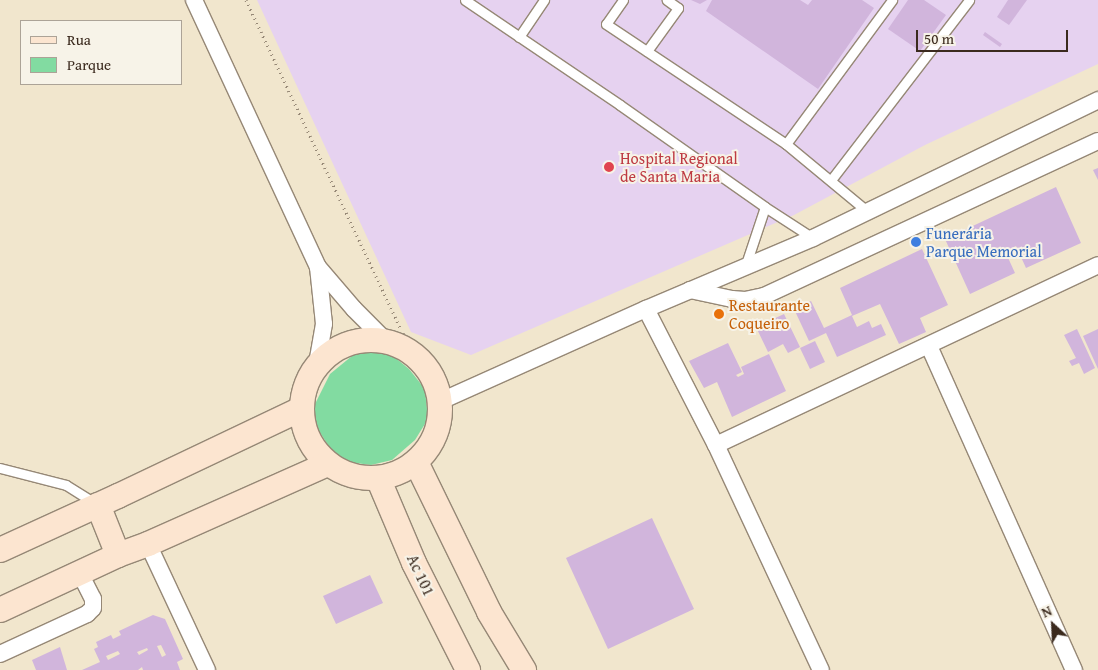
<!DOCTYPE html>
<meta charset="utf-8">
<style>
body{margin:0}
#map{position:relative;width:1098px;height:670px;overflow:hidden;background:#f1e6cd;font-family:"Gentium Book Plus",serif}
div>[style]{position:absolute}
.built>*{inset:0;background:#e6d2f0}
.green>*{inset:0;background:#82dba1}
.building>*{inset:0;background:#d1b5dc}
.path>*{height:3px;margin-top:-1.5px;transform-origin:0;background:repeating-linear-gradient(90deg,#968876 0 1px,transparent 0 5px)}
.roads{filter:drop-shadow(1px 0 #968876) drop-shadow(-1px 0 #968876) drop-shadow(0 1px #968876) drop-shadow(0 -1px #968876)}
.lane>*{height:9px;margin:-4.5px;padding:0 4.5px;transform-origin:4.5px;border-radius:4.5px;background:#fff}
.street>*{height:16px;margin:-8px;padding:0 8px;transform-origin:8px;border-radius:8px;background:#fff}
.secondary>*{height:24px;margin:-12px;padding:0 12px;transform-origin:12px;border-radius:12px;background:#fce5d0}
.secondary>.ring{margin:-12px;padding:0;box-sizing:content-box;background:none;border:24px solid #fce5d0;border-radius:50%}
.dots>*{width:14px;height:14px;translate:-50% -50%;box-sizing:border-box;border:2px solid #f7f3e8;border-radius:50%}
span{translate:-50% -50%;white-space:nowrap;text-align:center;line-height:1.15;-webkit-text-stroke:4px #f7f3e8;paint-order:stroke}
.health-label{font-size:16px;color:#be3a42}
.left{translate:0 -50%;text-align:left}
.shop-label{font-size:16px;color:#366cbe}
.food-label{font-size:16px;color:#c56008}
.street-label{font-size:16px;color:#3b2a1e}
.legend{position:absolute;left:20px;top:20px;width:162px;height:65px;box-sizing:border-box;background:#f7f3e8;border:1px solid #aca397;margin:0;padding:6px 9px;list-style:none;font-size:15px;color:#3b2a1e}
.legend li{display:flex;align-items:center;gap:10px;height:25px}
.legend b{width:25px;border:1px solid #aca397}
.north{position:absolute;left:1028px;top:600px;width:50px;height:50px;-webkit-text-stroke:4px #f7f3e8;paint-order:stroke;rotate:335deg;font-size:14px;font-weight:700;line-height:20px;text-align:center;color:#3b2a1e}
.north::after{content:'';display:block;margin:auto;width:18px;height:22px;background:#3b2a1e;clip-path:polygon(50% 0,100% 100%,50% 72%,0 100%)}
.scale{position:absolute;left:916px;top:30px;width:152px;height:22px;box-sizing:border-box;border:2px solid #3b2a1e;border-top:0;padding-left:6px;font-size:15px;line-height:18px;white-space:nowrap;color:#3b2a1e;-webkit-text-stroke:4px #f7f3e8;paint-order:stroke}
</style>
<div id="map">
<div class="built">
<i style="clip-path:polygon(257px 0,1098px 0,1098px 64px,925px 145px,794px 215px,471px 355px,411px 332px)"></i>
</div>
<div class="green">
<i style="clip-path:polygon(358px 351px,387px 351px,409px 369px,425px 389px,428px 419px,415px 440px,392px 460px,371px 465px,348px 462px,331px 450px,319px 431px,312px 410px,330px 374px)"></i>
</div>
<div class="building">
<i style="clip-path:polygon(691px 0,707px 0,700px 4px)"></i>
<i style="clip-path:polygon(712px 0,800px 0,808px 5px,812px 0,862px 0,874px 8px,818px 89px,706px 11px)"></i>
<i style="clip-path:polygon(908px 0,924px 0,946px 15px,920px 51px,888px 29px)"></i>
<i style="clip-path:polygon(1008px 0,1027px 0,1009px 25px,997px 17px)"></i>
<i style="clip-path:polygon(985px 32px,1002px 44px,1000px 47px,983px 35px)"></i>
<i style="clip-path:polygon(1098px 168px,1098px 180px,1093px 170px)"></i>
<i style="clip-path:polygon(1056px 187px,1081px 243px,1026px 268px,1016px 246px,1005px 251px,1015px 273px,970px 294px,945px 239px)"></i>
<i style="clip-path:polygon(922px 249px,948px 305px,920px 318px,926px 332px,899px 344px,880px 304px,852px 316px,857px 327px,869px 321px,872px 328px,881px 324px,886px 335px,837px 357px,826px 333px,809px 341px,794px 309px,811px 301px,824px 328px,852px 315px,840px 288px)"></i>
<i style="clip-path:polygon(784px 314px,800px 347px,788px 353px,783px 344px,768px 352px,756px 327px)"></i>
<i style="clip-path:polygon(1077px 329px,1095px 368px,1084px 374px,1079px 363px,1072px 366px,1069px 361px,1076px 358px,1064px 335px)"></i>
<i style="clip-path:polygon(1098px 329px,1098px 369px,1083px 336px)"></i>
<i style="clip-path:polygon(815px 341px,825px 362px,810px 369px,800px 348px)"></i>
<i style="clip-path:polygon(728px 343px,742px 372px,736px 375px,738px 377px,744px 374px,741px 367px,769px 354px,786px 391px,732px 417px,717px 382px,704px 388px,689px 361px)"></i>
<i style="clip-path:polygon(652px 518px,694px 609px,608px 649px,566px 558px)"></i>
<i style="clip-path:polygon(370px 575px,383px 603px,336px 624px,323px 596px)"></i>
<i style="clip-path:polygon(evenodd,153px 615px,165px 619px,183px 659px,177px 662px,180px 670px,143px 670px,142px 667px,138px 670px,82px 670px,100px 662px,94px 649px,98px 647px,96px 642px,111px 635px,113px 639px,121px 635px,119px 631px,153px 615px,161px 645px,166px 655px,162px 657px,157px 646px,161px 645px,153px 615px,147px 648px,148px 650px,139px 655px,137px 652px,147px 648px,153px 615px,118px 651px,120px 654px,108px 660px,106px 656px,118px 651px)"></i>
<i style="clip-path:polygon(60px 647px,67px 670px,36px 670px,32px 660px)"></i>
</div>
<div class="path">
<i style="left:246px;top:0;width:362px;rotate:64.8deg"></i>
<i style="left:403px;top:333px;width:20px;rotate:63deg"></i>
</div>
<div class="roads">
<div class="lane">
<i style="left:465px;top:0;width:187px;rotate:34.1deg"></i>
<i style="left:620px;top:105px;width:177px;rotate:35.1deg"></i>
<i style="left:623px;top:0;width:29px;rotate:125deg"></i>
<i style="left:606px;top:24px;width:216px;rotate:33.7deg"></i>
<i style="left:786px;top:144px;width:105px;rotate:39.6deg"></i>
<i style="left:519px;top:37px;width:45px;rotate:-56deg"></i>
<i style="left:647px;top:51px;width:53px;rotate:-54.2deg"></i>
<i style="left:678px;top:8px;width:14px;rotate:-144deg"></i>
<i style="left:786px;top:144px;width:179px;rotate:-53.6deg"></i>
<i style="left:831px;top:180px;width:227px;rotate:-52.5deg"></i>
<i style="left:745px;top:267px;width:63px;rotate:-71.6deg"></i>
<i style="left:765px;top:207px;width:57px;rotate:32.9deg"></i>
<i style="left:0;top:468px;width:68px;rotate:14.4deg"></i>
<i style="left:66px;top:485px;width:36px;rotate:32deg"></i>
</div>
<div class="street">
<i style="left:194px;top:0;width:294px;rotate:65.1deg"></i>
<i style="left:690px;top:290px;width:43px;rotate:12.1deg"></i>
<i style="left:732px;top:299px;width:13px;rotate:4deg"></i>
<i style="left:745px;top:300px;width:19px;rotate:-12deg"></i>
<i style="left:764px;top:296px;width:368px;rotate:-24.9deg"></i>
<i style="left:646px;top:309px;width:153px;rotate:62.8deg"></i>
<i style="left:716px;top:445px;width:422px;rotate:-25.2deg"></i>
<i style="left:929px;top:346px;width:355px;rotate:65.9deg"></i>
<i style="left:317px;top:364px;width:41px;rotate:-80.1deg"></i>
<i style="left:324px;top:324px;width:57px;rotate:-96deg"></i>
<i style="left:318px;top:267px;width:55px;rotate:49.4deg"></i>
<i style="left:354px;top:309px;width:44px;rotate:45deg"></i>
<i style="left:441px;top:401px;width:225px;rotate:-24.2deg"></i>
<i style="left:646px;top:309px;width:181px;rotate:-23deg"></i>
<i style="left:813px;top:238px;width:317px;rotate:-25.8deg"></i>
<i style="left:716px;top:445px;width:248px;rotate:65deg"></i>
<i style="left:148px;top:544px;width:139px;rotate:64.9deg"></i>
<i style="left:0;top:654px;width:96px;rotate:-24.7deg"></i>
<i style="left:87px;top:614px;width:8px;rotate:-45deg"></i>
<i style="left:93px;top:608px;width:9px;rotate:-90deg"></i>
<i style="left:93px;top:599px;width:29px;rotate:-117deg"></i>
</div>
<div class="secondary">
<i class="ring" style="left:302px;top:340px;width:114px;height:114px"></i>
<i style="left:416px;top:462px;width:167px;rotate:64deg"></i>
<i style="left:489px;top:612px;width:68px;rotate:58.9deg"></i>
<i style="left:378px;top:478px;width:92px;rotate:67deg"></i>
<i style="left:414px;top:563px;width:120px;rotate:63.2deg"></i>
<i style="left:98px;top:505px;width:54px;rotate:68.2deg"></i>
<i style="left:0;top:550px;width:130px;rotate:-24.6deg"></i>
<i style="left:118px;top:496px;width:203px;rotate:-25.4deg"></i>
<i style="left:0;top:610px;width:130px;rotate:-25deg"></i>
<i style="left:118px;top:555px;width:32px;rotate:-20deg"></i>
<i style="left:148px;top:544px;width:197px;rotate:-24deg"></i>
</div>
</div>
<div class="dots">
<i style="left:609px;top:167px;background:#e0444e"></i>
<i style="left:916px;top:242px;background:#3f7fe0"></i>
<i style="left:719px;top:314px;background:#e8710a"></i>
</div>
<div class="health-label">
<span class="left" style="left:620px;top:167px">Hospital Regional<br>de Santa Maria</span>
</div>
<div class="shop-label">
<span class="left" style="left:926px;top:242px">Funerária<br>Parque Memorial</span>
</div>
<div class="food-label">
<span class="left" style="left:729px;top:314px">Restaurante<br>Coqueiro</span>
</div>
<div class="street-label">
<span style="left:421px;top:575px;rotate:65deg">Ac 101</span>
</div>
<ul class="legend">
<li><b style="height:6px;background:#fce5d0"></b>Rua</li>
<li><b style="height:14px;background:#82dba1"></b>Parque</li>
</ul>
<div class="north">N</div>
<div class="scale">50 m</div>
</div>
